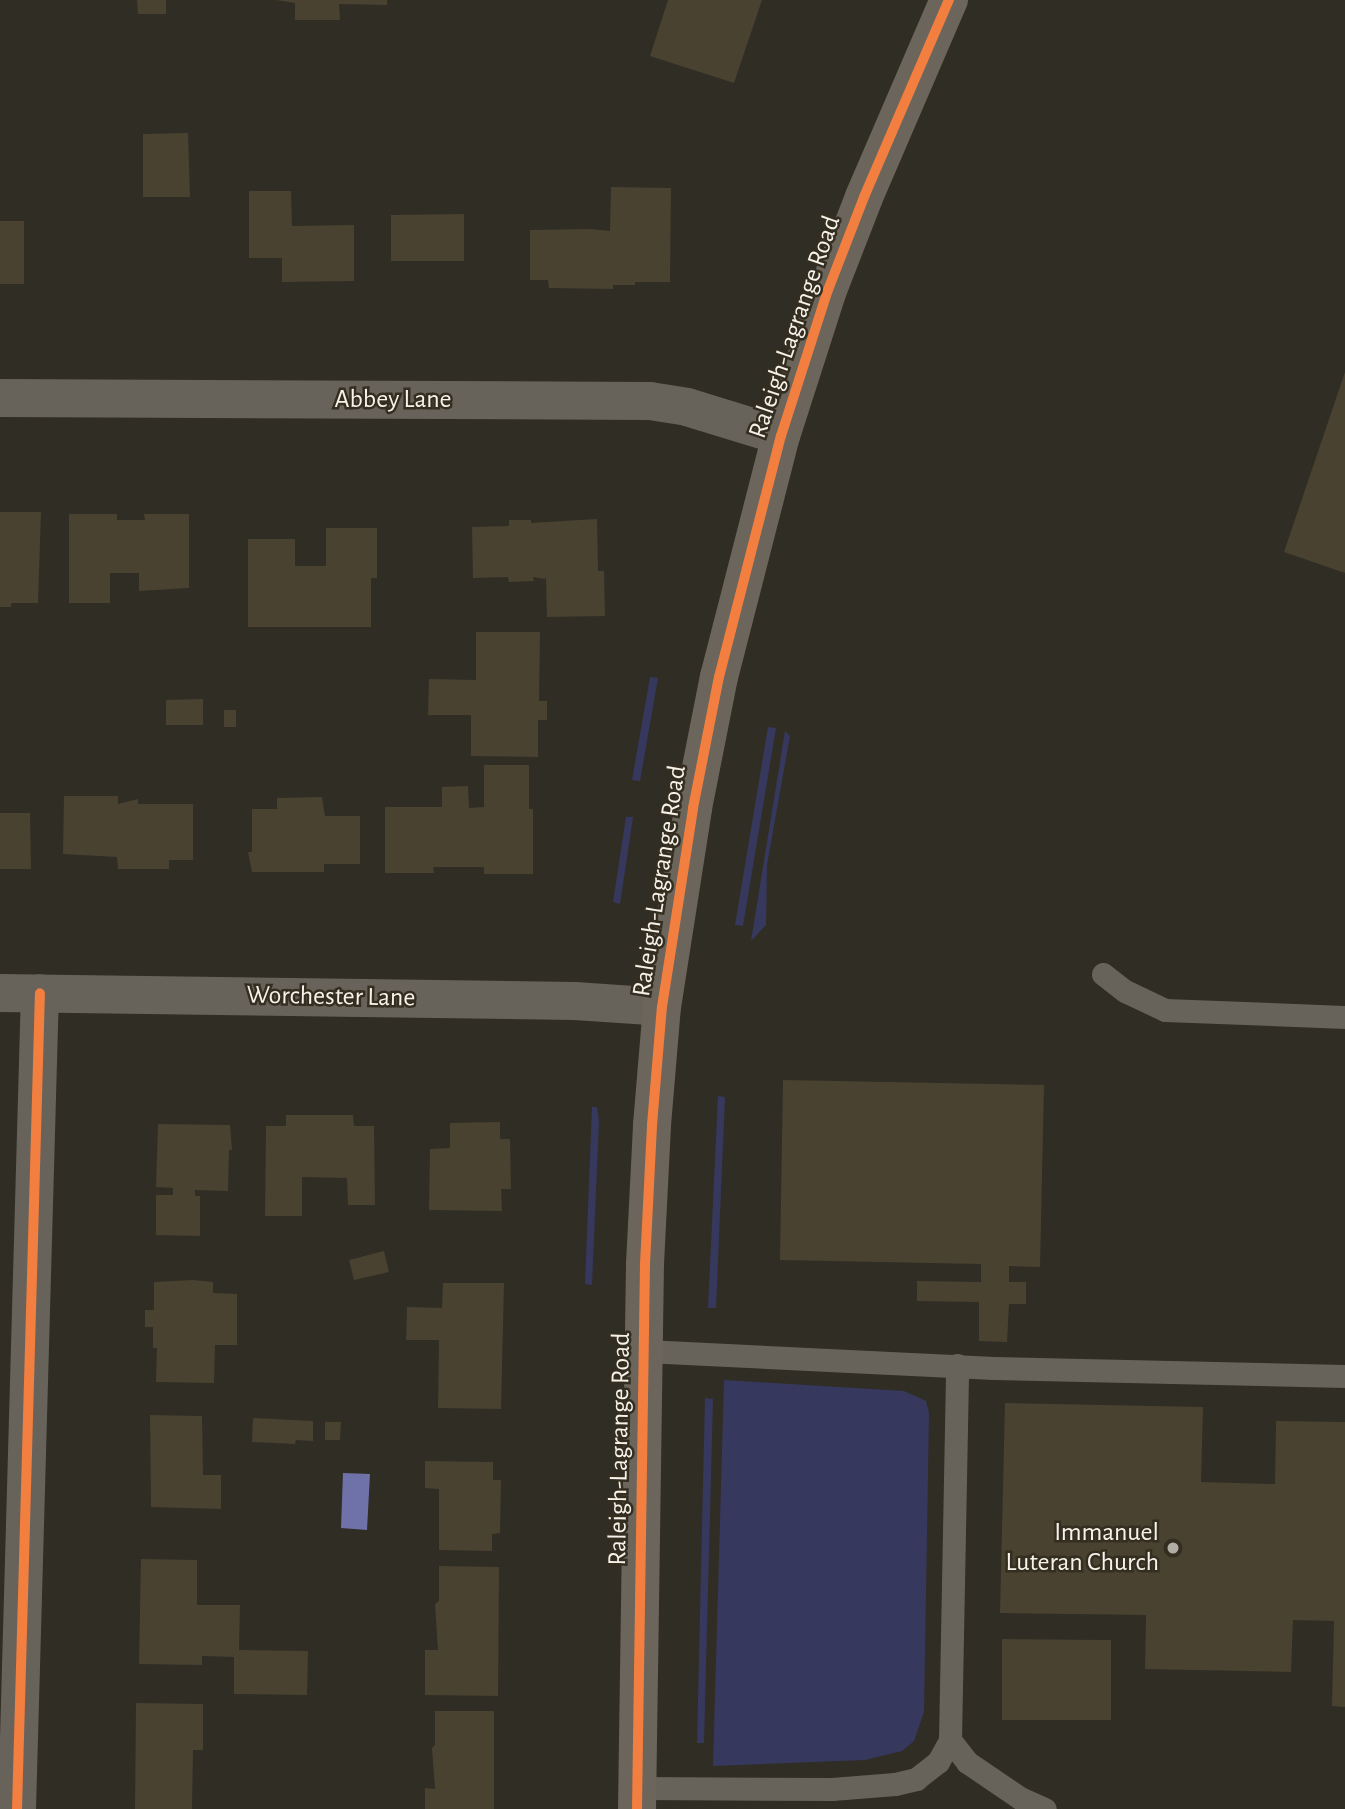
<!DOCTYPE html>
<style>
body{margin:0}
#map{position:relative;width:1345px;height:1809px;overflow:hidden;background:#302d25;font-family:"Alegreya Sans",sans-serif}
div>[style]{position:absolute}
.green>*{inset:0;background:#37385d}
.water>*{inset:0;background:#6e72a9}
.building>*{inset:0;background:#494231}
.service>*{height:23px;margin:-11.5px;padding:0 11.5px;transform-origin:11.5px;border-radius:11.5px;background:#67635b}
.minor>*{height:38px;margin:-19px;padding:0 19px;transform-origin:19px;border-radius:19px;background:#67635b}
.secondary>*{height:38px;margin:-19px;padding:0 19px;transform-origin:19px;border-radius:19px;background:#6b655b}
.cycleway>*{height:10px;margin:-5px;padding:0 5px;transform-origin:5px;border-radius:5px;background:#f27e40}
.dots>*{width:19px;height:19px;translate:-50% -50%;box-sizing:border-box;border:4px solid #342e21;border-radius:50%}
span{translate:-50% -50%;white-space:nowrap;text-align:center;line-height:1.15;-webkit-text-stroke:5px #342e21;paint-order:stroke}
.street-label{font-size:26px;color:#f6f2ea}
.poi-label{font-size:26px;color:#f6f2ea}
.right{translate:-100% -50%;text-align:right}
</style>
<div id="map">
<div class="green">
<i style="clip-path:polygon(650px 677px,658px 678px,640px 781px,632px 780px)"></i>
<i style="clip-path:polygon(768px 727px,776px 728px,743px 926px,735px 925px)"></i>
<i style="clip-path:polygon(785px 731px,790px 736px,767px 865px,766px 925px,751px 941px)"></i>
<i style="clip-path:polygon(626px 817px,633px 817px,620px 904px,613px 902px)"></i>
<i style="clip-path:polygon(718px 1096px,725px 1097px,716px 1308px,708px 1308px)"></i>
<i style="clip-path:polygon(592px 1107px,597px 1107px,599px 1121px,592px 1285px,585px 1284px)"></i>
<i style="clip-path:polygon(724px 1380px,904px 1391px,926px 1401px,929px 1413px,924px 1712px,914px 1741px,902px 1751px,865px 1760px,713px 1766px)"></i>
<i style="clip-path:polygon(705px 1398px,713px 1399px,704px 1743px,697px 1743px)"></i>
</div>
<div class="water">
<i style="clip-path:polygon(343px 1473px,370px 1474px,367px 1530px,341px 1528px)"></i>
</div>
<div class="building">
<i style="clip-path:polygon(137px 0,166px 0,166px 14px,138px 14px)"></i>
<i style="clip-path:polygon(276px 0,387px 0,387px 5px,339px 4px,340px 20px,295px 20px,295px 3px)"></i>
<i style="clip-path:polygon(668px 0,762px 0,734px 83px,650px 56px)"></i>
<i style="clip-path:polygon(188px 133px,190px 197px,143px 197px,143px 134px)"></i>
<i style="clip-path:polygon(611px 187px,671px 188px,670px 282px,635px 282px,635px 285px,613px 285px,613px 289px,549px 288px,548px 280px,530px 280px,530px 230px,590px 229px,610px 231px)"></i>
<i style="clip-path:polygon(249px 191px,291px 191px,292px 226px,354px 225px,354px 281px,282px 282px,282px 258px,249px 258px)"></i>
<i style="clip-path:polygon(464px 214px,464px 261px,391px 261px,391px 215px)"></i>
<i style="clip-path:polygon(0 221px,24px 221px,24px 284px,0 284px)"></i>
<i style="clip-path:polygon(1345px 372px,1345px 573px,1284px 552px)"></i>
<i style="clip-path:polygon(0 512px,41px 512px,38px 603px,11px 603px,11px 607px,0 607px)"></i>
<i style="clip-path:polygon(69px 514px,117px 514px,117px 520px,145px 520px,144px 514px,189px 514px,189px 588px,139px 591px,139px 573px,110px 573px,110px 603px,69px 603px)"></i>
<i style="clip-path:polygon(597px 519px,598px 571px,604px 571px,605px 616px,547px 617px,546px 577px,545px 579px,533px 577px,534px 581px,509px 582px,508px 577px,473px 578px,472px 527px,509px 526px,509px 520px,531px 520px,531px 523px)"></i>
<i style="clip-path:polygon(326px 528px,377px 528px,377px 578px,371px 578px,371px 627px,248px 627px,248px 539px,295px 539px,295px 566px,326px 566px)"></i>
<i style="clip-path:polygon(476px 632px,540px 632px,539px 701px,547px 701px,547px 720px,538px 720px,538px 757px,471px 756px,471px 715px,428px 715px,429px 679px,476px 680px)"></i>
<i style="clip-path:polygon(203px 699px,203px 725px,166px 725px,166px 700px)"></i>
<i style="clip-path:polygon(224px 710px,236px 710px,236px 727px,224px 727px)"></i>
<i style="clip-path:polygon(484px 765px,529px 765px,529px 809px,533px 809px,533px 874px,484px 874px,484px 867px,433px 867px,434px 873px,385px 873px,385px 807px,442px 807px,442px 787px,468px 786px,469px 808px,484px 807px)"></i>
<i style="clip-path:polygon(64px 796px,118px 796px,118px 804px,138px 799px,138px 804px,193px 804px,193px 860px,169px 860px,169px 869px,118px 869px,117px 857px,63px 854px)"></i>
<i style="clip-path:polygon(322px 797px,325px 816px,360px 816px,360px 864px,324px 864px,324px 872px,252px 872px,248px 852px,252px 852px,252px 809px,277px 809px,277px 798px)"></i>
<i style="clip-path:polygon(0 813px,30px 813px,31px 869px,0 869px)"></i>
<i style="clip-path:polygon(783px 1080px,1044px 1085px,1040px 1267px,1009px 1266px,1009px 1282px,1026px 1282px,1026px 1304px,1009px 1304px,1007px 1342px,979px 1341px,979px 1302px,917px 1301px,917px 1281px,981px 1282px,981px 1264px,780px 1260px)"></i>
<i style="clip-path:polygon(286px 1115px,353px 1115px,354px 1126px,374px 1126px,375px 1205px,348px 1205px,347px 1178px,302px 1177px,302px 1216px,265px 1216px,266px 1126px,286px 1126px)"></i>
<i style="clip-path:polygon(500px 1122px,500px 1139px,510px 1139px,511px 1189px,501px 1189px,502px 1211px,429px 1210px,430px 1149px,450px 1148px,450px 1123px)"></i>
<i style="clip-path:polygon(158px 1124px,230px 1125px,232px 1150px,229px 1150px,228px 1191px,195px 1190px,195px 1196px,200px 1196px,200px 1236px,156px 1235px,156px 1195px,173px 1195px,173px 1188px,156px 1187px)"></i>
<i style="clip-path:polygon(384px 1251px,389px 1272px,354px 1280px,349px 1260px)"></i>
<i style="clip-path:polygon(193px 1280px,213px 1282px,213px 1293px,237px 1294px,237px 1345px,215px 1345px,214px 1383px,156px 1382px,157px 1348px,153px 1348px,153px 1327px,145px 1327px,145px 1310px,154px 1310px,154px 1282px)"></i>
<i style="clip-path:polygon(443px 1283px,504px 1283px,501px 1409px,438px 1408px,439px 1340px,406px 1340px,407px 1307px,442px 1308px)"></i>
<i style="clip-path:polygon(1005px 1403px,1203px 1407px,1201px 1482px,1275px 1484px,1276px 1421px,1345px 1422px,1345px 1707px,1332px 1706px,1334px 1621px,1293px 1620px,1291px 1672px,1145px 1669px,1146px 1615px,1000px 1613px)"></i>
<i style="clip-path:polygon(150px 1415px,202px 1416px,203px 1475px,221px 1475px,221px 1509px,151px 1507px)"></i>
<i style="clip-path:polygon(253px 1418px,313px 1421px,313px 1441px,296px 1440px,295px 1444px,252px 1442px)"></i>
<i style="clip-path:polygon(325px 1422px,341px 1422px,340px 1440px,325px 1440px)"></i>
<i style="clip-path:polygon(425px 1461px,493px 1462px,493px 1480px,501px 1480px,500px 1533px,492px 1534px,492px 1551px,439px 1550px,439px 1489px,425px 1488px)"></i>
<i style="clip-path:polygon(141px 1559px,197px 1560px,197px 1605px,240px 1605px,239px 1650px,308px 1651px,307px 1695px,234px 1694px,234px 1657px,202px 1656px,202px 1665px,139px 1664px)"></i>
<i style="clip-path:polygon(439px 1566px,499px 1567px,498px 1696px,425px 1695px,425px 1650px,438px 1650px,435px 1604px,439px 1601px)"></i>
<i style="clip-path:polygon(1002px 1639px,1111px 1640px,1111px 1720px,1002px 1720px)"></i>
<i style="clip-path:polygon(136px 1703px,203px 1704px,203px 1750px,193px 1750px,192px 1809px,135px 1809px)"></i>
<i style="clip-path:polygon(435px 1711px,494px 1711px,494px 1809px,425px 1809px,425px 1788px,435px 1789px,432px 1748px,435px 1745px)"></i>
</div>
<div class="service">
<i style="left:1103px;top:974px;width:28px;rotate:38deg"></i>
<i style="left:1125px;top:991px;width:44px;rotate:25.4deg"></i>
<i style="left:1165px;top:1010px;width:180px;rotate:2.2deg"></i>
<i style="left:645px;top:1351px;width:349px;rotate:2.8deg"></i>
<i style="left:994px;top:1368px;width:351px;rotate:1.3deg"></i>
<i style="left:950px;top:1740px;width:28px;rotate:52deg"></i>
<i style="left:967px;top:1762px;width:64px;rotate:34.2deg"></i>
<i style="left:1020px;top:1798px;width:27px;rotate:24deg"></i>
<i style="left:638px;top:1788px;width:194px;rotate:0.3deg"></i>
<i style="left:832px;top:1789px;width:63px;rotate:-4.5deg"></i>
<i style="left:895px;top:1784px;width:22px;rotate:-13deg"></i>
<i style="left:916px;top:1779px;width:28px;rotate:-38deg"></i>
<i style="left:938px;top:1762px;width:25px;rotate:-61deg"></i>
<i style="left:950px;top:1740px;width:375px;rotate:-88.9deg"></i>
</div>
<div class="minor">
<i style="left:0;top:398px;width:650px;rotate:0.26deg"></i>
<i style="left:650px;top:401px;width:37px;rotate:9deg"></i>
<i style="left:687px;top:407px;width:98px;rotate:17.1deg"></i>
<i style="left:0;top:993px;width:575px;rotate:0.8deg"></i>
<i style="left:575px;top:1001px;width:87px;rotate:3.9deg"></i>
<i style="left:17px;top:1809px;width:816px;rotate:-88.39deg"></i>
</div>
<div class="secondary">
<i style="left:637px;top:1809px;width:545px;rotate:-89.16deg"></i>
<i style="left:645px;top:1264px;width:139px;rotate:-87.1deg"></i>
<i style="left:652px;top:1125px;width:118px;rotate:-85.2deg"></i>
<i style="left:662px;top:1007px;width:201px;rotate:-81.1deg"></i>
<i style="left:693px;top:808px;width:134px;rotate:-78.8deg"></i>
<i style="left:719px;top:677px;width:249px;rotate:-75.6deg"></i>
<i style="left:781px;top:436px;width:153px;rotate:-72.2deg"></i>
<i style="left:828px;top:290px;width:100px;rotate:-68.8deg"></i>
<i style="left:864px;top:197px;width:215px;rotate:-66.7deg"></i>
</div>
<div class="cycleway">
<i style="left:17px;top:1809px;width:816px;rotate:-88.39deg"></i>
<i style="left:637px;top:1809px;width:545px;rotate:-89.16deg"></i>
<i style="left:645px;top:1264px;width:139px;rotate:-87.1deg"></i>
<i style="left:652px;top:1125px;width:118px;rotate:-85.2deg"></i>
<i style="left:662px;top:1007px;width:201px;rotate:-81.1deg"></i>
<i style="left:693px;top:808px;width:134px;rotate:-78.8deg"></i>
<i style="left:719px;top:677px;width:249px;rotate:-75.6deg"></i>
<i style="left:781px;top:436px;width:153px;rotate:-72.2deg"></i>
<i style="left:828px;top:290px;width:100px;rotate:-68.8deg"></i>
<i style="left:864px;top:197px;width:215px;rotate:-66.7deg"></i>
</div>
<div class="dots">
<i style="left:1173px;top:1548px;background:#b1ada5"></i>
</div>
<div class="street-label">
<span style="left:795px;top:327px;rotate:-71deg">Raleigh-Lagrange Road</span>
<span style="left:393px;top:400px">Abbey Lane</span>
<span style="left:660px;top:881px;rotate:-81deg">Raleigh-Lagrange Road</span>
<span style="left:331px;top:997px;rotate:1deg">Worchester Lane</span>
<span style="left:620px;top:1449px;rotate:-89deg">Raleigh-Lagrange Road</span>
</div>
<div class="poi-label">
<span class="right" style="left:1159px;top:1548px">Immanuel<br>Luteran Church</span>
</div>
</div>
